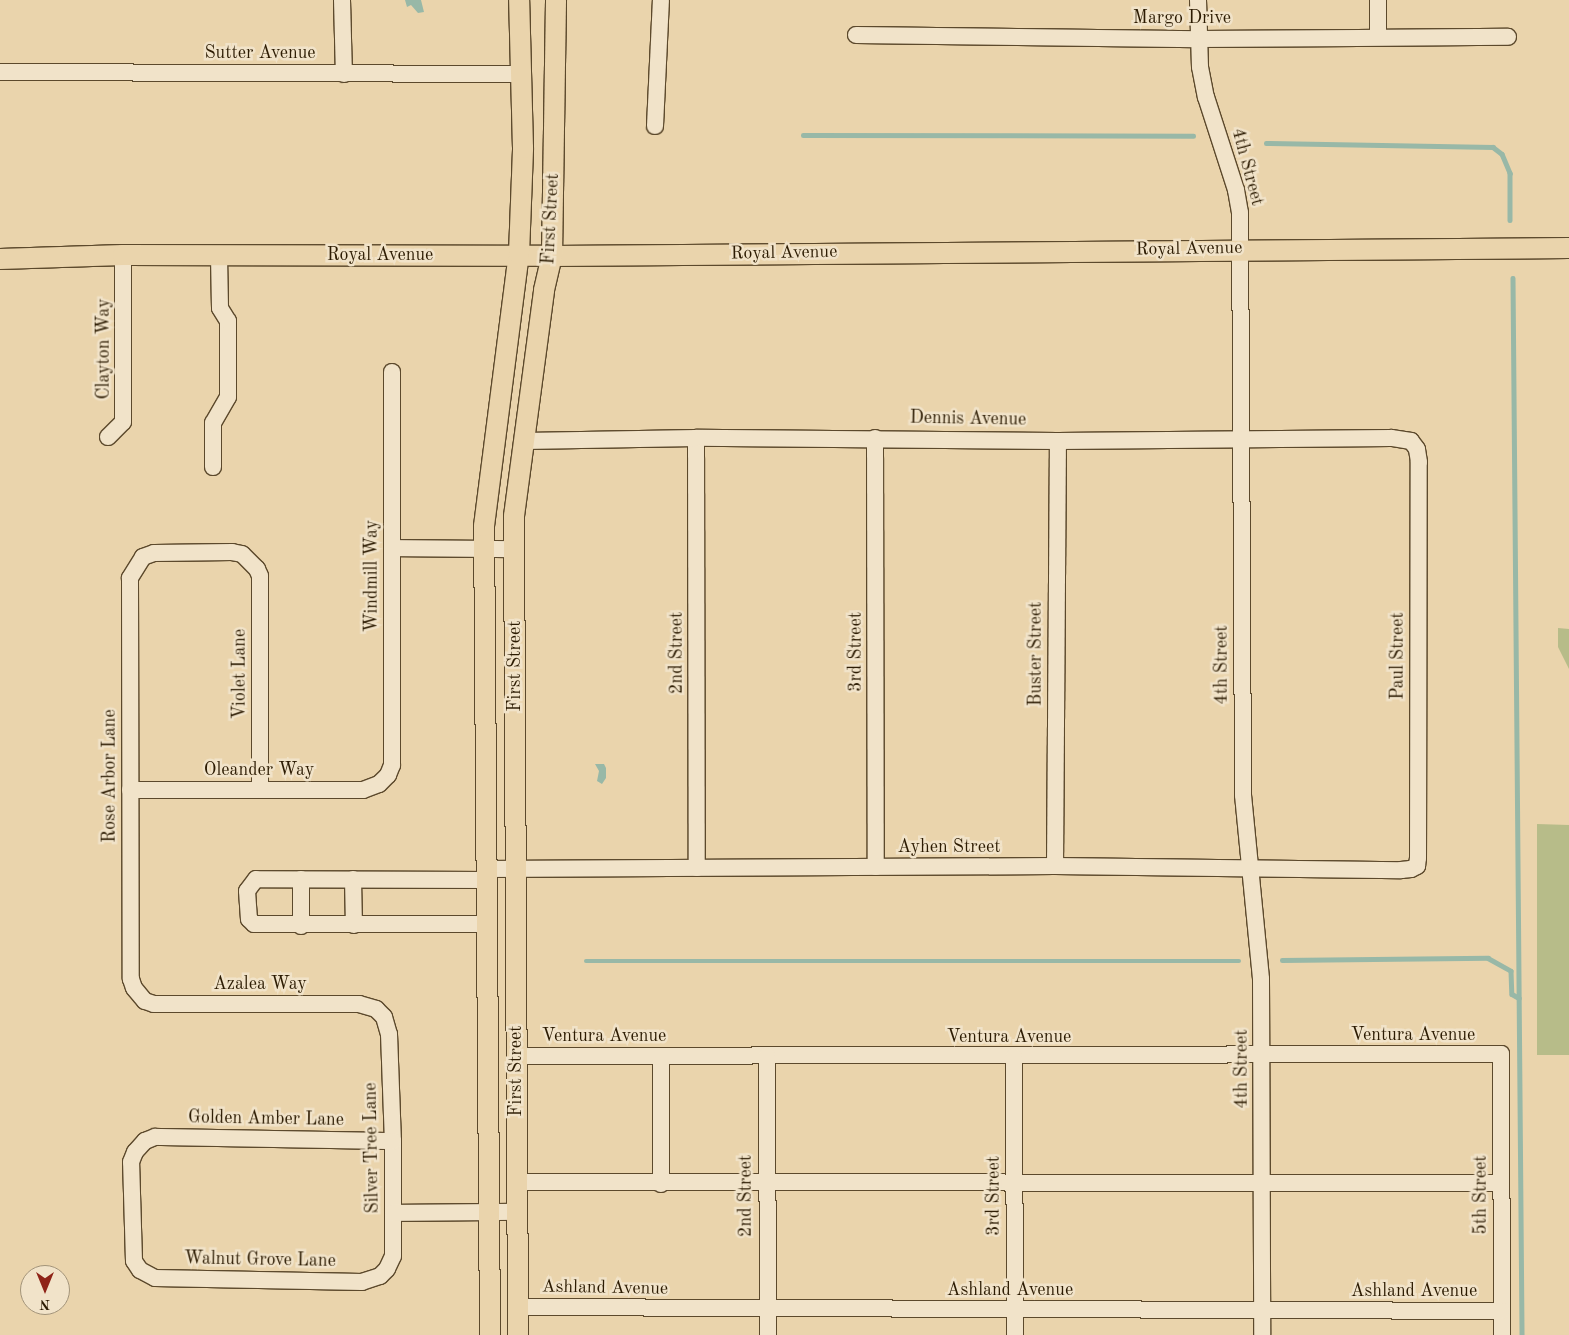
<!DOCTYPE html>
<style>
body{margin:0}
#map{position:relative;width:1569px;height:1335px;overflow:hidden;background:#ead4ac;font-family:"Old Standard TT",serif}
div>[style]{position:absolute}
.green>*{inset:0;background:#b7bc89}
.water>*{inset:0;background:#98b8a7}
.stream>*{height:4.5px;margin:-2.25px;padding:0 2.25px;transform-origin:2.25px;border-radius:2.25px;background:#98b8a7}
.roads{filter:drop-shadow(1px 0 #5c492c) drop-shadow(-1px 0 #5c492c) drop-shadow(0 1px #5c492c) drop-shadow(0 -1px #5c492c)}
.minor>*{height:16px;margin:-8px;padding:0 8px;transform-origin:8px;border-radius:8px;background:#f1e3c9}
.major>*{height:20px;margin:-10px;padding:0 10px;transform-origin:10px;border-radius:10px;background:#ead4ac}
span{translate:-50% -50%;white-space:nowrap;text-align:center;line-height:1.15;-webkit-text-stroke:5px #f1e3c9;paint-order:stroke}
.street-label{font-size:18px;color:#2c1b02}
.north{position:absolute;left:20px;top:1265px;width:50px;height:50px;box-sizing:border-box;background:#f1e3c9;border:1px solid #a29379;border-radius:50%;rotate:180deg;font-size:14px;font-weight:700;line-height:20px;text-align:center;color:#2c1b02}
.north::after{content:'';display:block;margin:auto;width:18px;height:22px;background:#8f2418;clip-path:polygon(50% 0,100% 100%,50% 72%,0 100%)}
</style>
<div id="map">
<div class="green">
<i style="clip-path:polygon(1558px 628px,1569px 629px,1569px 669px,1558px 647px)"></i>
<i style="clip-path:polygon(1537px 824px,1569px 825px,1569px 1055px,1537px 1055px)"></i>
</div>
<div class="water">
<i style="clip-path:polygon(405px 0,421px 0,424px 12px,418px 13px,411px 5px,407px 7px)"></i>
<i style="clip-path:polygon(595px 764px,604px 764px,606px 768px,606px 778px,602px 784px,597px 781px,599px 771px)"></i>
</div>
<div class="stream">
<i style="left:803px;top:135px;width:390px;rotate:0.1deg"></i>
<i style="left:1266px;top:143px;width:227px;rotate:1deg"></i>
<i style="left:1493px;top:147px;width:11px;rotate:38deg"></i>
<i style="left:1502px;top:154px;width:21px;rotate:67deg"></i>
<i style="left:1510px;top:173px;width:47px;rotate:90deg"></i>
<i style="left:1513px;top:278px;width:1057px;rotate:89.51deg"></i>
<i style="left:1282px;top:960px;width:206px;rotate:-0.6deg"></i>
<i style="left:1488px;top:958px;width:26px;rotate:29deg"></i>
<i style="left:1511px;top:971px;width:23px;rotate:88deg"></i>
<i style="left:1512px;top:994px;width:8px;rotate:30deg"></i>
<i style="left:586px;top:961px;width:653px"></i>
</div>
<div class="roads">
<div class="minor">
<i style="left:342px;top:0;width:74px;rotate:88.5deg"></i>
<i style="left:1198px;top:0;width:67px;rotate:88.3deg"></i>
<i style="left:1200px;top:67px;width:31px;rotate:79deg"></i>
<i style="left:1206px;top:97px;width:98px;rotate:72.1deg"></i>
<i style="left:1236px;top:190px;width:23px;rotate:80deg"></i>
<i style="left:1240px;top:213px;width:582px;rotate:89.7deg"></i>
<i style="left:1243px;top:795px;width:185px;rotate:84.4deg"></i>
<i style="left:1261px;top:979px;width:356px;rotate:89.8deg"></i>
<i style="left:1378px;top:0;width:37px;rotate:90deg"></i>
<i style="left:856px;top:35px;width:343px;rotate:0.7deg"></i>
<i style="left:1199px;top:39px;width:309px;rotate:-0.4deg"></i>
<i style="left:0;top:72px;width:520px;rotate:0.22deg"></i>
<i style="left:655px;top:126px;width:126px;rotate:-87.3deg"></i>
<i style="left:108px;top:437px;width:21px;rotate:-45deg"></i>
<i style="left:123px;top:422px;width:167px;rotate:-90deg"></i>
<i style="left:696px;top:438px;width:430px;rotate:89.9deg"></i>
<i style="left:875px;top:438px;width:429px;rotate:89.9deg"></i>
<i style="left:213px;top:467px;width:44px;rotate:-90deg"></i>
<i style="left:213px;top:423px;width:30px;rotate:-60deg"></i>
<i style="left:228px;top:397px;width:76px;rotate:-90deg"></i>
<i style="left:228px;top:321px;width:15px;rotate:-122deg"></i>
<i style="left:220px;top:308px;width:53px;rotate:-91.1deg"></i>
<i style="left:392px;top:548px;width:122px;rotate:0.5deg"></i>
<i style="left:130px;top:790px;width:233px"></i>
<i style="left:363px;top:790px;width:17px;rotate:-21deg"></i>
<i style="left:379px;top:784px;width:13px;rotate:-45deg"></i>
<i style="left:388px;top:775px;width:11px;rotate:-68deg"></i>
<i style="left:392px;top:765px;width:393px;rotate:-90deg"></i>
<i style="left:260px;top:790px;width:214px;rotate:-90deg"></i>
<i style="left:260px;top:576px;width:8px;rotate:-113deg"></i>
<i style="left:257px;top:569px;width:21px;rotate:-135deg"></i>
<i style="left:242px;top:554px;width:10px;rotate:-169deg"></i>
<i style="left:232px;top:552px;width:78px;rotate:179.3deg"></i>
<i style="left:154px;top:553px;width:12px;rotate:160deg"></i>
<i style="left:143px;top:557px;width:25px;rotate:122deg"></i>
<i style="left:130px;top:578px;width:401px;rotate:89.9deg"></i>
<i style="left:131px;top:979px;width:9px;rotate:72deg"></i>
<i style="left:134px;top:988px;width:17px;rotate:50deg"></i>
<i style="left:145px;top:1001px;width:9px;rotate:18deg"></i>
<i style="left:154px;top:1004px;width:205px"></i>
<i style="left:359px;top:1004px;width:18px;rotate:16deg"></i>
<i style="left:376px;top:1009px;width:11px;rotate:45deg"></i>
<i style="left:384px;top:1017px;width:18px;rotate:74deg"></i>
<i style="left:389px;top:1034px;width:107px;rotate:87.9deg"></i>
<i style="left:393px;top:1141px;width:115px;rotate:90deg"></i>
<i style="left:393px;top:1256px;width:14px;rotate:115deg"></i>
<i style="left:387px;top:1269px;width:10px;rotate:135deg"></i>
<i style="left:380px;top:1276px;width:19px;rotate:162deg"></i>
<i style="left:362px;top:1282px;width:207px;rotate:-178.9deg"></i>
<i style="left:155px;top:1278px;width:17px;rotate:-152deg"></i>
<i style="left:140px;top:1270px;width:11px;rotate:-124deg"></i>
<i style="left:134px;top:1261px;width:99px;rotate:-91.7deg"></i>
<i style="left:131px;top:1162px;width:11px;rotate:-68deg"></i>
<i style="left:135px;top:1152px;width:15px;rotate:-48deg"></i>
<i style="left:145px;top:1141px;width:11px;rotate:-22deg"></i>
<i style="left:155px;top:1137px;width:238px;rotate:1deg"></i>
<i style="left:1055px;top:866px;width:425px;rotate:-89.6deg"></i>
<i style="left:487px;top:869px;width:568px;rotate:-0.3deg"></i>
<i style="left:1055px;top:866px;width:346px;rotate:0.7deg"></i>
<i style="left:1401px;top:870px;width:10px;rotate:-6deg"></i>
<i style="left:1411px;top:869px;width:7px;rotate:-27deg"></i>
<i style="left:1417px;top:866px;width:8px;rotate:-83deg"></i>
<i style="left:1418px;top:858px;width:396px;rotate:-89.9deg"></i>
<i style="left:1419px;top:462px;width:13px;rotate:-99deg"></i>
<i style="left:1417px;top:449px;width:10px;rotate:-127deg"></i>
<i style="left:1411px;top:441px;width:20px;rotate:-171deg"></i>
<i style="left:1391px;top:438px;width:333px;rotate:179.5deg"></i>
<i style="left:1058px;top:441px;width:362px;rotate:-179.5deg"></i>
<i style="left:696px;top:438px;width:172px;rotate:179deg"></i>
<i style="left:301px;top:879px;width:47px;rotate:90deg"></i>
<i style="left:353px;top:879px;width:46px;rotate:88.8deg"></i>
<i style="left:487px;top:880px;width:231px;rotate:-179.8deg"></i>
<i style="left:256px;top:879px;width:15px;rotate:127deg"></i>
<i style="left:247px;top:891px;width:28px;rotate:86deg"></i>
<i style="left:249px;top:919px;width:7px;rotate:45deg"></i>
<i style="left:254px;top:924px;width:233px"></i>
<i style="left:516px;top:1056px;width:985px;rotate:-0.12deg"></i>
<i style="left:1501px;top:1054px;width:281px;rotate:89.8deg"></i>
<i style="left:767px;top:1056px;width:279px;rotate:89.8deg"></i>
<i style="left:1014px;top:1057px;width:278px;rotate:89.8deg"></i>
<i style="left:517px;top:1182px;width:983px;rotate:0.06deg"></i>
<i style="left:661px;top:1184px;width:128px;rotate:-90deg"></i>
<i style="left:393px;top:1213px;width:123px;rotate:-0.5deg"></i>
<i style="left:517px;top:1307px;width:984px;rotate:0.23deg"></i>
</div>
<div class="major">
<i style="left:0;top:259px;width:123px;rotate:-1.9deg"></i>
<i style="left:123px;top:255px;width:429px;rotate:0.1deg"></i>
<i style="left:552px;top:256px;width:1017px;rotate:-0.45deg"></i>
<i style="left:490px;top:1335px;width:809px;rotate:-90.42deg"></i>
<i style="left:484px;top:526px;width:274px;rotate:-82.7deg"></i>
<i style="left:519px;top:254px;width:106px;rotate:-87.8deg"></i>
<i style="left:523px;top:148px;width:148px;rotate:-91.5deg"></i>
<i style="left:518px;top:1335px;width:819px;rotate:-90.28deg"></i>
<i style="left:514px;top:516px;width:228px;rotate:-82.4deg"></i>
<i style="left:544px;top:290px;width:35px;rotate:-77deg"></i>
<i style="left:552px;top:256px;width:256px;rotate:-89.1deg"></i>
</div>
</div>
<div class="street-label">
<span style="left:1182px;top:18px">Margo Drive</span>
<span style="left:260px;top:53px">Sutter Avenue</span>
<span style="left:1247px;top:167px;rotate:75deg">4th Street</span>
<span style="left:551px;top:219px;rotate:-87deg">First Street</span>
<span style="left:1189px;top:249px;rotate:-1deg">Royal Avenue</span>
<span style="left:784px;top:253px;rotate:-1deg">Royal Avenue</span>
<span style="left:380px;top:255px">Royal Avenue</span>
<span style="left:104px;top:349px;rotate:-90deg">Clayton Way</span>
<span style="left:968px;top:419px;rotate:1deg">Dennis Avenue</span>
<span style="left:372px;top:576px;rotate:-90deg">Windmill Way</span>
<span style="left:856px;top:652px;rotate:-90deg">3rd Street</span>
<span style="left:677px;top:653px;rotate:-90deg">2nd Street</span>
<span style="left:1036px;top:654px;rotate:-90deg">Buster Street</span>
<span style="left:1398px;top:656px;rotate:-90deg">Paul Street</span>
<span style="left:1222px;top:665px;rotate:-90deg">4th Street</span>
<span style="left:515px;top:666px;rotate:-90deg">First Street</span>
<span style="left:240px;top:674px;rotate:-90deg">Violet Lane</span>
<span style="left:259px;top:770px">Oleander Way</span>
<span style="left:110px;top:776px;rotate:-90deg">Rose Arbor Lane</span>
<span style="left:949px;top:847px">Ayhen Street</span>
<span style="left:260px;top:984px">Azalea Way</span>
<span style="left:1413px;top:1035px">Ventura Avenue</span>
<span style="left:604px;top:1036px">Ventura Avenue</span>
<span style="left:1009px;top:1037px">Ventura Avenue</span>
<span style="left:1242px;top:1069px;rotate:-90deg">4th Street</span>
<span style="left:516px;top:1071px;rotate:-90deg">First Street</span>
<span style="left:266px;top:1119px;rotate:1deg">Golden Amber Lane</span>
<span style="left:372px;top:1148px;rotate:-91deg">Silver Tree Lane</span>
<span style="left:1481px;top:1195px;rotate:-90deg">5th Street</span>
<span style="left:746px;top:1196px;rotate:-90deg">2nd Street</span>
<span style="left:994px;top:1196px;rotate:-90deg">3rd Street</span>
<span style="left:260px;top:1260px;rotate:1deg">Walnut Grove Lane</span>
<span style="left:605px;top:1288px;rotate:1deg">Ashland Avenue</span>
<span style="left:1010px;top:1290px">Ashland Avenue</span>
<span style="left:1414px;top:1291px">Ashland Avenue</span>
</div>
<div class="north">N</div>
</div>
